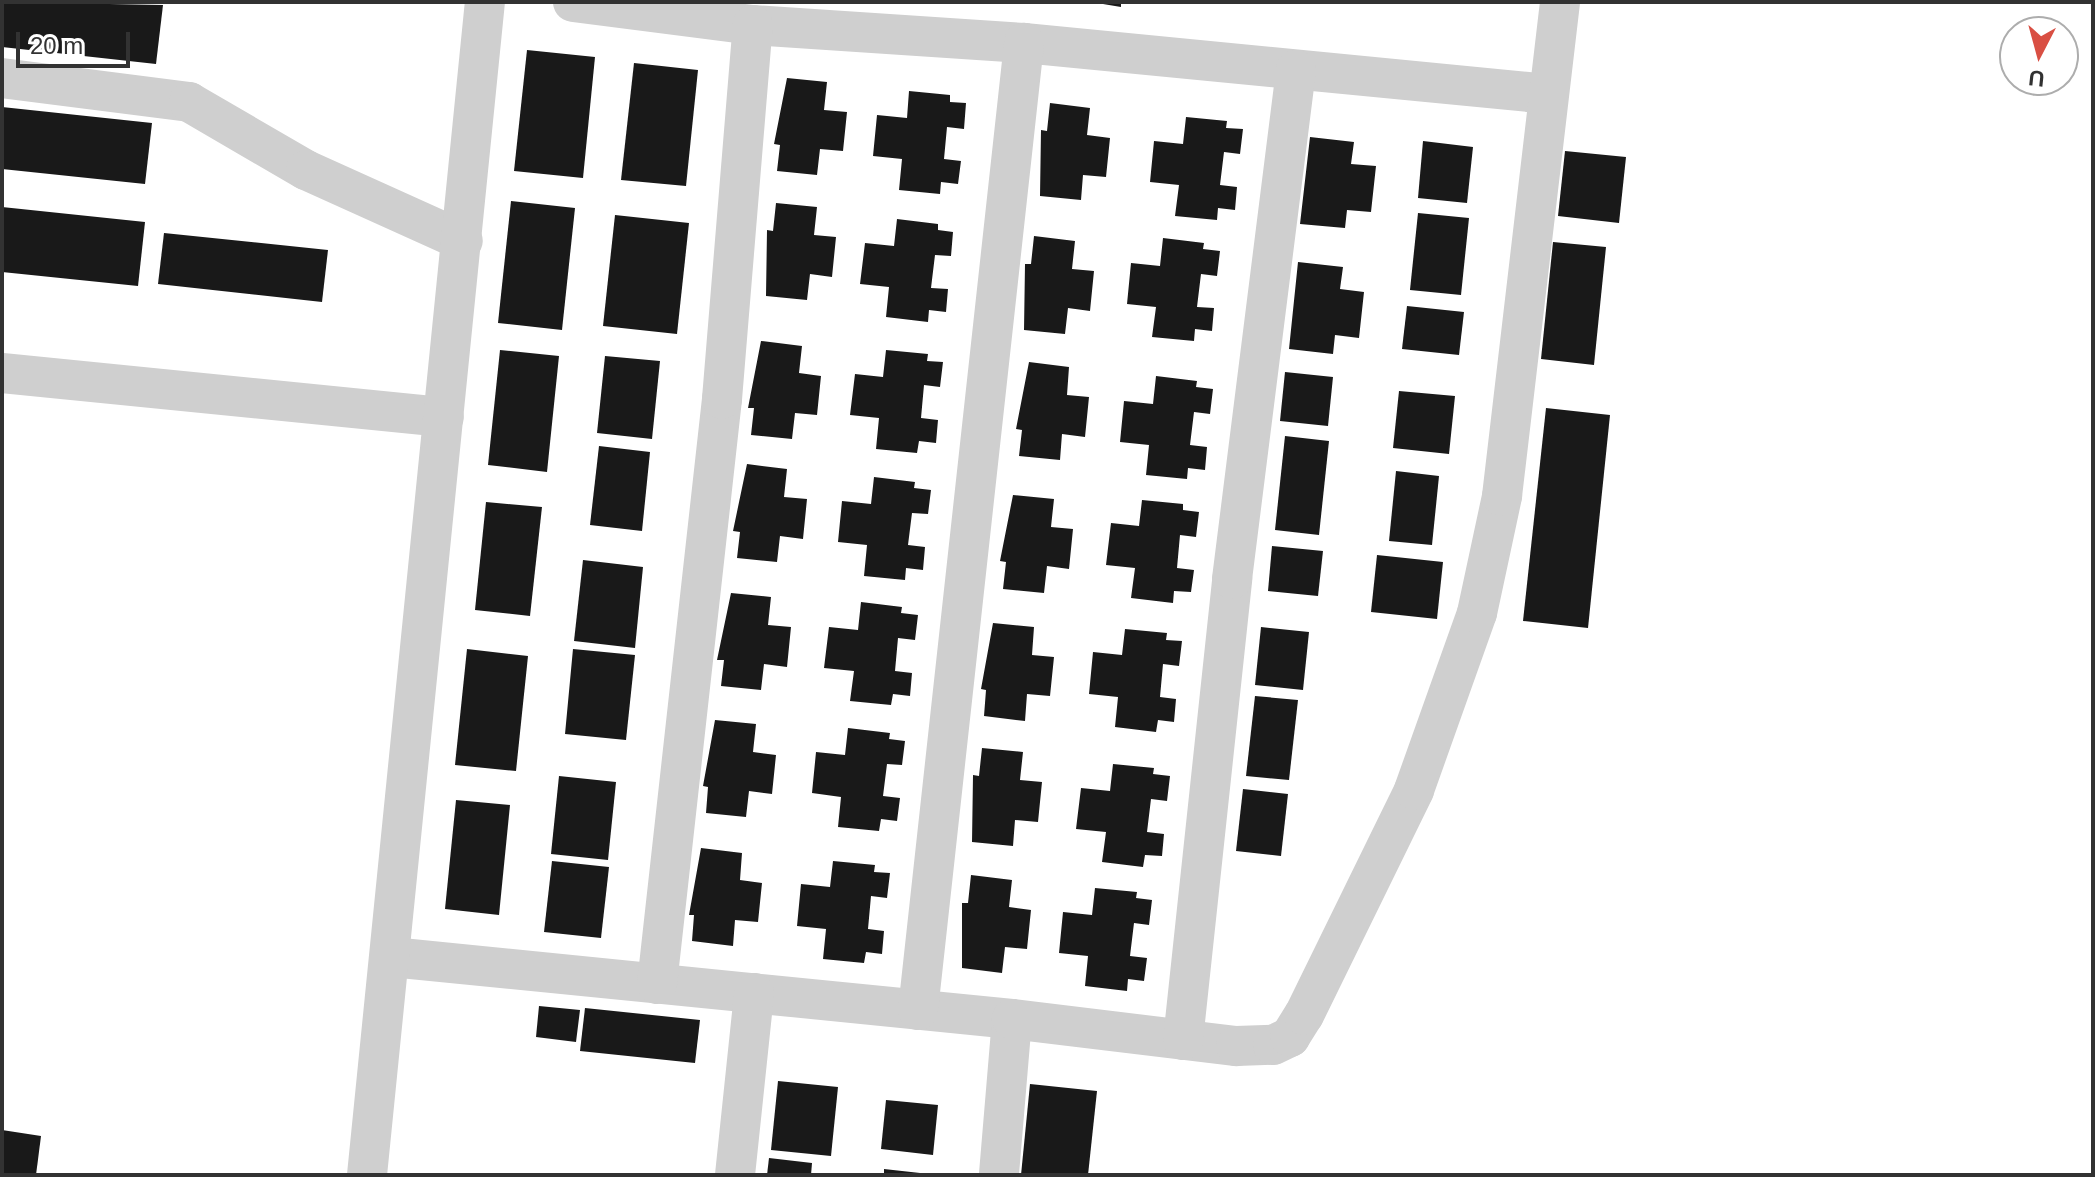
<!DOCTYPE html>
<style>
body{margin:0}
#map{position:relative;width:2095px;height:1177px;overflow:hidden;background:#fff;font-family:Arial,sans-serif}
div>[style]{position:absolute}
.building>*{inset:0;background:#191919}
.minor>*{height:40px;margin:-20px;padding:0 20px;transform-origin:20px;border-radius:20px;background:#cfcfcf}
span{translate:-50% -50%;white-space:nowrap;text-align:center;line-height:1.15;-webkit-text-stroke:8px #fff;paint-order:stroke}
.frame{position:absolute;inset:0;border:4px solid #323232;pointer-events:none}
.north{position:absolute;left:1999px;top:16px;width:80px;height:80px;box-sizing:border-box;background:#fff;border:2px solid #adadad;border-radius:50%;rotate:186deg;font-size:22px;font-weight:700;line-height:32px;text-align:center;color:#323232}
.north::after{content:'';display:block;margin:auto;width:28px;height:36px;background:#d94f43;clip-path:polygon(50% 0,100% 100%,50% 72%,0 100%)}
.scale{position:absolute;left:16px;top:32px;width:114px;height:36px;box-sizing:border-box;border:4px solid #323232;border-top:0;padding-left:10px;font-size:24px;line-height:28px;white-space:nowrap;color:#323232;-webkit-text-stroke:6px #fff;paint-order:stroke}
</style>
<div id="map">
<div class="building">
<i style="clip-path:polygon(2px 2px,163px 5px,156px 64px,2px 47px)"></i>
<i style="clip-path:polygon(1091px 2px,1121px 2px,1121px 7px)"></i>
<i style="clip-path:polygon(527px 50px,595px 57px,583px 178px,514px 171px)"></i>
<i style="clip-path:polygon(634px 63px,698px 70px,686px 186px,621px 180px)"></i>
<i style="clip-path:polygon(787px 78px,827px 82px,824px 110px,847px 112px,843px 151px,820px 149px,817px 175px,777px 171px,780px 145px,774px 144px)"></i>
<i style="clip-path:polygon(909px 91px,950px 95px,950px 102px,966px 103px,964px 129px,947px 127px,944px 159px,961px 161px,958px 184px,941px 182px,940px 194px,899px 190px,902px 159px,873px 156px,877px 115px,907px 118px)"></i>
<i style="clip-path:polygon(1050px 103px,1090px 108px,1087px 135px,1110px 138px,1106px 177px,1083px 175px,1081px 200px,1040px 196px,1041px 130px,1047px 131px)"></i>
<i style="clip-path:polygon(2px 107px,152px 123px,145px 184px,2px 169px)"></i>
<i style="clip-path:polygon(1186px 117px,1227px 121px,1226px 128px,1243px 129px,1240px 154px,1224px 152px,1220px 185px,1237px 187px,1235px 210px,1218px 208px,1217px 220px,1175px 216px,1179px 185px,1150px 182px,1154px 141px,1183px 144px)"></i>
<i style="clip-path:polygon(1310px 137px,1354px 142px,1351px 164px,1376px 166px,1371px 212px,1347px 210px,1345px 228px,1300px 224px)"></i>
<i style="clip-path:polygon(1423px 141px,1473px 147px,1467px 203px,1418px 198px)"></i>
<i style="clip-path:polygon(1565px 151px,1626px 157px,1619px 223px,1558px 216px)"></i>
<i style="clip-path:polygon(511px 201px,575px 208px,562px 330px,498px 323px)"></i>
<i style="clip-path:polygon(776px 203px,817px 207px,814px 235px,836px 237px,832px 277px,810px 274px,807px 300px,766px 296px,767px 230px,773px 231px)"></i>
<i style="clip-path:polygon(2px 207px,145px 222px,138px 286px,2px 272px)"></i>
<i style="clip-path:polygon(1418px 213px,1469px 218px,1461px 295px,1410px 290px)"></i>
<i style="clip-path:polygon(615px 215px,689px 223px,677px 334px,603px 326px)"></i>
<i style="clip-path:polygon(897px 219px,938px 224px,938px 230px,953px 232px,951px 256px,935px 255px,931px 288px,948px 289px,946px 312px,929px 310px,928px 322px,886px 317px,889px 287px,860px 284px,865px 243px,894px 246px)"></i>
<i style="clip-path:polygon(164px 233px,328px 250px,322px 302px,158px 284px)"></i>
<i style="clip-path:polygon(1034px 236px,1075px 241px,1072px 269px,1094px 271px,1090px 311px,1068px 308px,1065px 334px,1024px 330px,1025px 264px,1031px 264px)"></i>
<i style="clip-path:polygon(1163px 238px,1204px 243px,1203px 249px,1220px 251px,1217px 276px,1201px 274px,1197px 307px,1214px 308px,1212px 331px,1195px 329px,1194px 341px,1152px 337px,1156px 307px,1127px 304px,1131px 263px,1160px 266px)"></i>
<i style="clip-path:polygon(1553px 242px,1606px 247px,1594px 365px,1541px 359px)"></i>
<i style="clip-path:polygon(1298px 262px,1343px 267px,1340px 289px,1364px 292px,1359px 338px,1335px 335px,1333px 354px,1289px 349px)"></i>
<i style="clip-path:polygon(1407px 306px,1464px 312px,1459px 355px,1402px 349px)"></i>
<i style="clip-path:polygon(761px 341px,802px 346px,799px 373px,821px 376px,817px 415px,795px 413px,792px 439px,751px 435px,754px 408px,748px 408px)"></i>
<i style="clip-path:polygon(500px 350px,559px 356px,547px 472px,488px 465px)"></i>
<i style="clip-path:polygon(886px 350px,928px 354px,927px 361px,943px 362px,940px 387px,924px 385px,921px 418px,938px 420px,936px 443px,919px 441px,917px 453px,876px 449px,879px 418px,850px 415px,855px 374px,883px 377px)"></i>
<i style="clip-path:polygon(605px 356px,660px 361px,652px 439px,597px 433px)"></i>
<i style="clip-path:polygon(1029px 362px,1069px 367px,1067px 395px,1089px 397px,1085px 437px,1062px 434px,1060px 460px,1019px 456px,1022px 430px,1016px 429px)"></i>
<i style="clip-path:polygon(1285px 372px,1333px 377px,1328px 426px,1280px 421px)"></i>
<i style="clip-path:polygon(1156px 376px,1197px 381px,1196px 387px,1213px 389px,1210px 414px,1194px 412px,1190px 445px,1207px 447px,1205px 470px,1188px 468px,1187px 479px,1146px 475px,1149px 445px,1120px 442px,1124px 401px,1153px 404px)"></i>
<i style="clip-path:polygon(1399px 391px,1455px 396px,1449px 454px,1393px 448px)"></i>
<i style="clip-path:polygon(1546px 408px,1610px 415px,1588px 628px,1523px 621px)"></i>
<i style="clip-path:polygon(1285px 436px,1329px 441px,1319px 535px,1275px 530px)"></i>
<i style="clip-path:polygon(599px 446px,650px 452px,642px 531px,590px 525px)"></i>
<i style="clip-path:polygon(747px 464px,787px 469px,784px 497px,807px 499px,803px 539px,780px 536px,777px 562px,737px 558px,740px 532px,733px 531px)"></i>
<i style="clip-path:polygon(1396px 471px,1439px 476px,1432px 545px,1389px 541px)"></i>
<i style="clip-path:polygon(874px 477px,915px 482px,914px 488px,931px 490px,928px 514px,912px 513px,908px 545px,925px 547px,923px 570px,906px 568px,905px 580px,864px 576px,867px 545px,838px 542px,842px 501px,871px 504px)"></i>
<i style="clip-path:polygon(1013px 495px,1054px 499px,1051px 527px,1073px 529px,1069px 569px,1047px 566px,1044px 593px,1003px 589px,1006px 562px,1000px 561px)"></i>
<i style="clip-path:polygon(1142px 500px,1183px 504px,1183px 510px,1199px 512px,1196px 537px,1180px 535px,1177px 568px,1194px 570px,1191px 592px,1174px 591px,1173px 603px,1131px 598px,1135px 568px,1106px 565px,1111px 523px,1139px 526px)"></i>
<i style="clip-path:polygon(486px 502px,542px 507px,530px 616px,475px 610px)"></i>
<i style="clip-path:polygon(1272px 546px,1323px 551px,1318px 596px,1268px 591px)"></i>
<i style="clip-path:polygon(1377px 555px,1443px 562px,1437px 619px,1371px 612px)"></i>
<i style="clip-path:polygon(583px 560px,643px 567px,635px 648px,574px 641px)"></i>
<i style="clip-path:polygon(731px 593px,771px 597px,768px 625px,791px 627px,787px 667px,764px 664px,761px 690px,721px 686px,724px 660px,717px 660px)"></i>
<i style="clip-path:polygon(861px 602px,902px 607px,901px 613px,918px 615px,915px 640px,898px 638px,895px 671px,912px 673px,910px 696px,893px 694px,891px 705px,850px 701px,854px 671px,824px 668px,829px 627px,858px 630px)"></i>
<i style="clip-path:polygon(993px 623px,1034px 627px,1032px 655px,1054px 657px,1050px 696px,1027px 694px,1025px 721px,984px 716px,986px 690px,981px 689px)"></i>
<i style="clip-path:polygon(1261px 627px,1309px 632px,1303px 690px,1255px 685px)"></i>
<i style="clip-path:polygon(1125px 629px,1167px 633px,1166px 640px,1182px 641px,1179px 666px,1163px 664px,1160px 697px,1176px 699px,1174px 722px,1158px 720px,1156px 732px,1115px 727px,1118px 697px,1089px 694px,1093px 652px,1122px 655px)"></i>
<i style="clip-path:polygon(467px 649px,528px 656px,516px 771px,455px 765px)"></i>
<i style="clip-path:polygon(573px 649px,635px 655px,626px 740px,565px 734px)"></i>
<i style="clip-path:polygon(1255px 696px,1298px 700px,1289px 780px,1246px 776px)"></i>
<i style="clip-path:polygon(715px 720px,756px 724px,753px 752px,776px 755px,772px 794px,749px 791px,746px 817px,706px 813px,708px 787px,703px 786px)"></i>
<i style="clip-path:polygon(848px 728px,890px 733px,889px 739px,905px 741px,902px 765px,887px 764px,883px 796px,900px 798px,897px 821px,881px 819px,879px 831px,838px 827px,841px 797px,812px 793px,816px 752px,845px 755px)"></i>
<i style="clip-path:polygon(982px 748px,1023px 752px,1020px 780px,1042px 782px,1038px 822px,1015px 820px,1013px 846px,972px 842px,973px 775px,979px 776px)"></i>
<i style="clip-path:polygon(1113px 764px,1154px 768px,1153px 774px,1170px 776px,1167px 801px,1151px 799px,1147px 832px,1164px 834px,1162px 856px,1145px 855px,1143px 867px,1102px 862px,1106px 832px,1076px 829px,1081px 788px,1110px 791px)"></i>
<i style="clip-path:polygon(559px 776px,616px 782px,608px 860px,551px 854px)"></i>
<i style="clip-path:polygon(1243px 789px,1288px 794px,1281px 856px,1236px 851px)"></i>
<i style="clip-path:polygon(456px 800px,510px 805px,499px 915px,445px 909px)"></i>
<i style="clip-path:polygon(701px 848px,742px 853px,740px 880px,762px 883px,758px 922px,735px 920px,733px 946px,692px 941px,694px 915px,689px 915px)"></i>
<i style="clip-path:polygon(552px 861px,609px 867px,601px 938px,544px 932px)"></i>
<i style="clip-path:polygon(833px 861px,875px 865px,874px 872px,890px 873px,887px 898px,871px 896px,868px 929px,884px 931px,882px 954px,866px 952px,864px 963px,823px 959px,826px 929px,797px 926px,801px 884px,830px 887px)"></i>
<i style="clip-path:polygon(971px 875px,1012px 880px,1009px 907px,1031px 910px,1027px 949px,1005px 947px,1002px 973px,962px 968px,962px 903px,968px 903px)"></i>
<i style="clip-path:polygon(1095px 888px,1137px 892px,1136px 898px,1152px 900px,1149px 925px,1134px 923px,1130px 956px,1147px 958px,1144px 981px,1128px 979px,1127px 991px,1085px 986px,1088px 956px,1059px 953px,1063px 912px,1092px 915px)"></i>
<i style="clip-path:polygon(539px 1006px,580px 1010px,576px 1042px,536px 1037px)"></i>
<i style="clip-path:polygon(585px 1008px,700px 1020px,695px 1063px,580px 1051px)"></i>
<i style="clip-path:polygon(778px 1081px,838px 1087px,831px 1156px,771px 1150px)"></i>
<i style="clip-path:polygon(1030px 1084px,1097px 1091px,1088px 1175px,1021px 1175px)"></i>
<i style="clip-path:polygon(886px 1100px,938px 1105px,933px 1155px,881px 1149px)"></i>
<i style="clip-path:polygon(2px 1130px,41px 1136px,36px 1175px,2px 1173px)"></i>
<i style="clip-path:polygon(769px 1158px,812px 1163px,811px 1175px,767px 1175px)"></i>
<i style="clip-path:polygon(884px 1169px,920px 1173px,920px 1175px,884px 1175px)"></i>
</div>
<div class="minor">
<i style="left:573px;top:2px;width:181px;rotate:7.3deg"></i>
<i style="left:753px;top:25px;width:272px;rotate:3.8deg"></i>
<i style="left:1024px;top:43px;width:527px;rotate:5.55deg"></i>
<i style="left:2px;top:78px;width:189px;rotate:7.3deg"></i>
<i style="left:189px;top:102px;width:135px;rotate:30.2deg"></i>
<i style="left:306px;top:170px;width:172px;rotate:24.3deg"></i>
<i style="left:2px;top:373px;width:444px;rotate:5.7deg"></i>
<i style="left:391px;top:957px;width:624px;rotate:5.7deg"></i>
<i style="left:1012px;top:1019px;width:157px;rotate:94.8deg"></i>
<i style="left:657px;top:984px;width:589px;rotate:-83.66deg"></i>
<i style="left:722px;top:399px;width:375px;rotate:-85.3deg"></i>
<i style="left:918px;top:1010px;width:973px;rotate:-83.74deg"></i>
<i style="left:1012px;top:1019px;width:226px;rotate:6.9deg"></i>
<i style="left:1236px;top:1046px;width:37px;rotate:-2deg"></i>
<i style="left:1273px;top:1045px;width:19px;rotate:-25deg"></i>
<i style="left:1290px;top:1037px;width:26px;rotate:-58deg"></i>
<i style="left:1304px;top:1015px;width:250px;rotate:-63.9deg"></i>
<i style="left:1414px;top:790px;width:188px;rotate:-70.4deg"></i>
<i style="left:1477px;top:613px;width:120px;rotate:-77.9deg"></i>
<i style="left:1502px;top:496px;width:497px;rotate:-83.3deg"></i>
<i style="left:1183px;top:1040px;width:464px;rotate:-83.9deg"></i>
<i style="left:1232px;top:579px;width:513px;rotate:-82.83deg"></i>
<i style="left:367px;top:1175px;width:1179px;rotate:-84.26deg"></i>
<i style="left:735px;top:1175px;width:183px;rotate:-84deg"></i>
</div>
<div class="frame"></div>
<div class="north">U</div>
<div class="scale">20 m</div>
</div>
